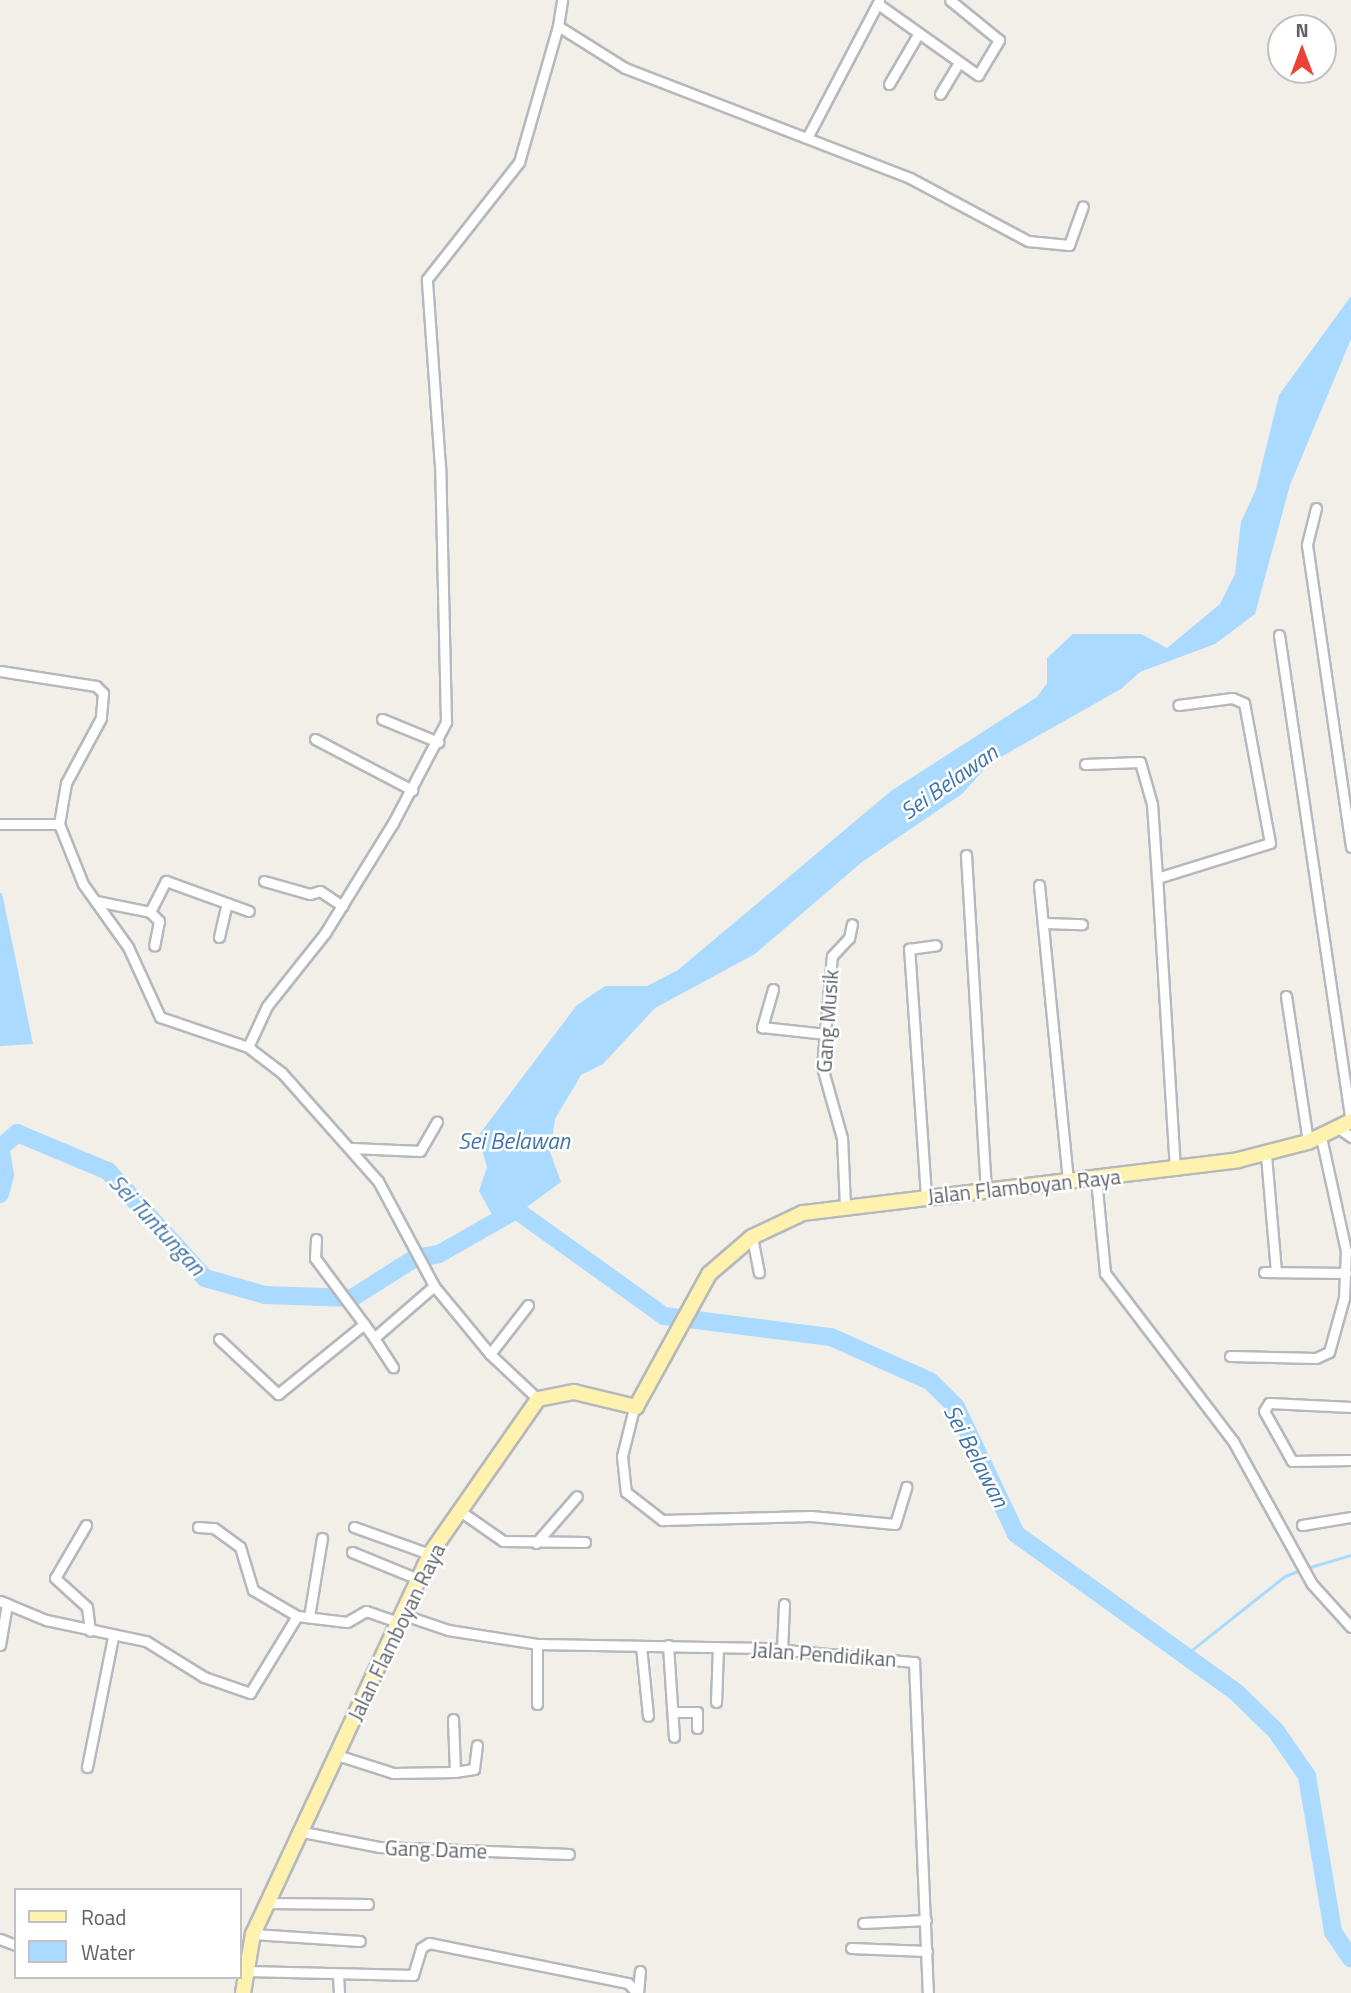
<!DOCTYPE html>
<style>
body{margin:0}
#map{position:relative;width:1351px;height:1993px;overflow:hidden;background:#f1efe8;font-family:"Titillium Web",sans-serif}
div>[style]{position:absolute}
.water>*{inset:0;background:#aadaff}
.stream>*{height:2.5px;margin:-1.25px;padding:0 1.25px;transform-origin:1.25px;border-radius:1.25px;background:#aadaff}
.river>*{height:18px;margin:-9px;padding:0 9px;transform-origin:9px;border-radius:9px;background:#aadaff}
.roads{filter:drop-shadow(2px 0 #b5b8bc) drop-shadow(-2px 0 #b5b8bc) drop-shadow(0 2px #b5b8bc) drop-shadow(0 -2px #b5b8bc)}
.minor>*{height:9px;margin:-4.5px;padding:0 4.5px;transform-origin:4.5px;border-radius:4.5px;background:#fff}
.primary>*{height:14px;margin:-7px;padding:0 7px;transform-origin:7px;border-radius:7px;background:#fff2af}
span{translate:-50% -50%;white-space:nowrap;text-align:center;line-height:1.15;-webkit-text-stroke:5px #fff;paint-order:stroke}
.street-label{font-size:21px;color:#5f6368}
.water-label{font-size:23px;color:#4174aa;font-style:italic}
.legend{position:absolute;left:14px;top:1888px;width:228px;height:91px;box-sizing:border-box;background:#fff;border:2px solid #bfc1c3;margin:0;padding:9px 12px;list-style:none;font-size:21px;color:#5f6368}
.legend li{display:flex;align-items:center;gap:14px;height:35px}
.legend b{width:35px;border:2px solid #bfc1c3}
.north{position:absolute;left:1267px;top:14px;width:70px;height:70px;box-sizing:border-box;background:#fff;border:2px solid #bfc1c3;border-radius:50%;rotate:0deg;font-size:19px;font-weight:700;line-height:28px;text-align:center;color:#5f6368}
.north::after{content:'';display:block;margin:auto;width:24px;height:32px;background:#ea4335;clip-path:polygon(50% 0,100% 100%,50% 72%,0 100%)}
</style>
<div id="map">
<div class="water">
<i style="clip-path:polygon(1351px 296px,1351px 339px,1290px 485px,1255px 614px,1215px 644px,1140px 672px,1121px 689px,990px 763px,962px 794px,862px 862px,755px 954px,655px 1008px,603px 1064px,581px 1075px,555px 1119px,550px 1152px,561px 1182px,502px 1225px,495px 1220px,479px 1191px,487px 1167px,478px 1136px,577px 1005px,605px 986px,647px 986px,678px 970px,891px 791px,1037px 697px,1047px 683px,1047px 658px,1073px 634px,1141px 634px,1167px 648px,1220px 604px,1235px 574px,1241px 522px,1256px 489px,1279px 395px)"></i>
<i style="clip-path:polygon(0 893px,2px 893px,33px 1044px,0 1046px)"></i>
</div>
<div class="stream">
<i style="left:1307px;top:1568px;width:46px;rotate:-16.5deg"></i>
<i style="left:1183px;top:1657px;width:130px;rotate:-38.5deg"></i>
<i style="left:1285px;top:1576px;width:17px;rotate:-21deg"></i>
</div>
<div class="river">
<i style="left:513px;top:1192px;width:18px;rotate:81deg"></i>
<i style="left:516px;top:1210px;width:182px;rotate:35.6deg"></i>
<i style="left:664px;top:1316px;width:168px;rotate:7.2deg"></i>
<i style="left:831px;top:1337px;width:108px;rotate:24deg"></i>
<i style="left:930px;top:1381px;width:37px;rotate:45deg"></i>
<i style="left:956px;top:1407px;width:140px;rotate:64.7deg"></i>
<i style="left:1016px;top:1534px;width:272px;rotate:35.7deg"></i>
<i style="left:1237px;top:1693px;width:54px;rotate:44.3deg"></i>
<i style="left:1276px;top:1731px;width:55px;rotate:55.4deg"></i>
<i style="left:1307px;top:1776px;width:158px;rotate:80.5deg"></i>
<i style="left:1333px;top:1932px;width:32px;rotate:56deg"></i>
<i style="left:0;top:1194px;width:20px;rotate:-75deg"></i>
<i style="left:5px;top:1175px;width:27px;rotate:-100deg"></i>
<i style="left:0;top:1148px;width:23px;rotate:-41deg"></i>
<i style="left:17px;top:1133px;width:99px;rotate:22.7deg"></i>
<i style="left:108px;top:1171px;width:144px;rotate:47.8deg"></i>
<i style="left:205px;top:1278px;width:62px;rotate:15.8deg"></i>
<i style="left:265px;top:1295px;width:87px;rotate:2deg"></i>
<i style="left:352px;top:1298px;width:75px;rotate:-32.4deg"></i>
<i style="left:415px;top:1258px;width:24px;rotate:-9deg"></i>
<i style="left:439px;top:1254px;width:89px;rotate:-29.7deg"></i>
</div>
<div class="roads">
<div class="minor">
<i style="left:878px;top:4px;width:123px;rotate:35.4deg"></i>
<i style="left:978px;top:75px;width:41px;rotate:-59deg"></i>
<i style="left:999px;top:40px;width:63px;rotate:-140.8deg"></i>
<i style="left:558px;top:26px;width:26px;rotate:-81deg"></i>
<i style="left:889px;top:84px;width:56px;rotate:-59.7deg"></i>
<i style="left:940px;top:94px;width:33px;rotate:-59deg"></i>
<i style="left:808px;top:136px;width:153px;rotate:-62.3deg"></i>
<i style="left:1316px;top:508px;width:38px;rotate:104deg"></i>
<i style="left:1307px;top:545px;width:305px;rotate:81.7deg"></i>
<i style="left:1279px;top:635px;width:491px;rotate:81.6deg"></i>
<i style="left:0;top:671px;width:97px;rotate:8.9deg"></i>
<i style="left:96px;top:686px;width:10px;rotate:45deg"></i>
<i style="left:103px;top:693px;width:25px;rotate:95deg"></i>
<i style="left:101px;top:718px;width:74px;rotate:118.3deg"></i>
<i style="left:66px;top:783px;width:42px;rotate:99.7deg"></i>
<i style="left:59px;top:824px;width:65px;rotate:68.2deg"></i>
<i style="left:83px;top:884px;width:77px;rotate:54.5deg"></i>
<i style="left:128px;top:947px;width:77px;rotate:65.4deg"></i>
<i style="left:160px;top:1017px;width:93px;rotate:18.8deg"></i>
<i style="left:248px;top:1047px;width:43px;rotate:37.4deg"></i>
<i style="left:282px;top:1073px;width:144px;rotate:48.4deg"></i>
<i style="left:378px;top:1181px;width:119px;rotate:61.9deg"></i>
<i style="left:434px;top:1286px;width:88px;rotate:50.5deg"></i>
<i style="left:490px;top:1354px;width:66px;rotate:43.2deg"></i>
<i style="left:382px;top:719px;width:61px;rotate:22.3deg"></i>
<i style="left:315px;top:739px;width:110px;rotate:27.7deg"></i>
<i style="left:1085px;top:764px;width:55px;rotate:-2.1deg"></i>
<i style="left:1140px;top:762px;width:44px;rotate:74.1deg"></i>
<i style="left:1152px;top:804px;width:74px;rotate:86.1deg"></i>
<i style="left:0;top:824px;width:59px"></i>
<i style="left:966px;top:855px;width:338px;rotate:86.6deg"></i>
<i style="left:264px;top:881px;width:48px;rotate:15.8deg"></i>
<i style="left:310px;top:894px;width:10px;rotate:-17deg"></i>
<i style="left:320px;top:891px;width:27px;rotate:34deg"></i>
<i style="left:1039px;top:885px;width:298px;rotate:84.4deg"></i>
<i style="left:96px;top:901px;width:55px;rotate:11.5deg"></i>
<i style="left:150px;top:912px;width:35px;rotate:-63deg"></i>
<i style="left:166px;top:881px;width:88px;rotate:19.9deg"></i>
<i style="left:150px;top:912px;width:13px;rotate:45deg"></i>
<i style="left:159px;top:921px;width:25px;rotate:101deg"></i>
<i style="left:1045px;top:923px;width:37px;rotate:2deg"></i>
<i style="left:219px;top:937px;width:35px;rotate:-77deg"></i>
<i style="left:773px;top:989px;width:40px;rotate:106deg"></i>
<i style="left:762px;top:1027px;width:64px;rotate:6.2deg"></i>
<i style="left:1286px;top:996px;width:148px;rotate:81.4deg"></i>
<i style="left:248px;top:1047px;width:45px;rotate:-65.1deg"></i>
<i style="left:267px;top:1006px;width:93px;rotate:-51.5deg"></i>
<i style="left:325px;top:933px;width:129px;rotate:-58.3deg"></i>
<i style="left:393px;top:823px;width:114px;rotate:-62.3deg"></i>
<i style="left:446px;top:722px;width:255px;rotate:-91.3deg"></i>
<i style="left:440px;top:467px;width:188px;rotate:-94deg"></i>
<i style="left:427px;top:279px;width:149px;rotate:-51.8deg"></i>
<i style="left:519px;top:162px;width:141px;rotate:-74deg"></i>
<i style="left:558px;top:26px;width:79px;rotate:32.1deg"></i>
<i style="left:625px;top:68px;width:305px;rotate:21.1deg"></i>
<i style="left:910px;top:178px;width:134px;rotate:28.1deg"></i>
<i style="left:1028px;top:241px;width:41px;rotate:5.6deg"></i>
<i style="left:1069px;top:245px;width:41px;rotate:-70.3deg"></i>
<i style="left:1340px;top:1129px;width:14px;rotate:36deg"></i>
<i style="left:352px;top:1148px;width:68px;rotate:2.5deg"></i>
<i style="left:420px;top:1151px;width:34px;rotate:-60deg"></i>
<i style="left:1266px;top:1155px;width:116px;rotate:85.1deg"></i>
<i style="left:1175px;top:1170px;width:293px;rotate:-93.5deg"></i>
<i style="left:1157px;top:878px;width:118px;rotate:-17.2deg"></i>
<i style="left:1270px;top:843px;width:142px;rotate:-100.5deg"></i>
<i style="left:1244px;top:703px;width:13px;rotate:-157deg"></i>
<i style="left:1232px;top:698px;width:54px;rotate:172.6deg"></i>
<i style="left:1096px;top:1179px;width:94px;rotate:84.5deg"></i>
<i style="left:1105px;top:1273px;width:211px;rotate:52.7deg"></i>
<i style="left:1233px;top:1441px;width:163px;rotate:61.1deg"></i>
<i style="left:1312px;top:1584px;width:58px;rotate:47.8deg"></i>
<i style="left:926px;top:1196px;width:248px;rotate:-93.9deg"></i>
<i style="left:909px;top:949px;width:27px;rotate:-8deg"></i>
<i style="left:845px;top:1206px;width:68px;rotate:-92.5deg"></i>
<i style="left:842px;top:1138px;width:74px;rotate:-105.7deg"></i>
<i style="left:822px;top:1067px;width:111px;rotate:-84.9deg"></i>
<i style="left:832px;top:956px;width:25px;rotate:-47deg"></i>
<i style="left:849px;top:938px;width:14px;rotate:-78deg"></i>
<i style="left:752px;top:1237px;width:36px;rotate:79deg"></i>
<i style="left:316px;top:1239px;width:19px;rotate:93deg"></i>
<i style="left:315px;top:1258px;width:82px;rotate:53.4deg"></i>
<i style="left:1264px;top:1272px;width:82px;rotate:0.7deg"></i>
<i style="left:374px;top:1338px;width:35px;rotate:57deg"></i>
<i style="left:219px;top:1339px;width:81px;rotate:43deg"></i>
<i style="left:278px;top:1394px;width:111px;rotate:-39.1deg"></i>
<i style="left:364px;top:1324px;width:17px;rotate:54deg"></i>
<i style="left:374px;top:1338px;width:79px;rotate:-40.9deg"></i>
<i style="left:490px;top:1354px;width:62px;rotate:-52.2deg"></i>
<i style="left:1230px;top:1356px;width:86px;rotate:1.3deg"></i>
<i style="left:1316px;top:1358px;width:14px;rotate:-25deg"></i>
<i style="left:1329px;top:1352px;width:56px;rotate:-74.5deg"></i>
<i style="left:1344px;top:1298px;width:47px;rotate:-87.6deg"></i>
<i style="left:1346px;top:1251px;width:117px;rotate:-102.4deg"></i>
<i style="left:1351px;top:1407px;width:82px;rotate:-177.2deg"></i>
<i style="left:1269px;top:1403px;width:9px;rotate:122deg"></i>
<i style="left:1264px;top:1411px;width:57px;rotate:60.8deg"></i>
<i style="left:1292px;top:1461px;width:59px;rotate:-1deg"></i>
<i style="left:634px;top:1408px;width:49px;rotate:104deg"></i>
<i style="left:622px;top:1456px;width:36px;rotate:84deg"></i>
<i style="left:626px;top:1492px;width:46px;rotate:37.9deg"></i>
<i style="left:662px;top:1520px;width:149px;rotate:-1.5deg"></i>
<i style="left:811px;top:1516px;width:84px;rotate:5.4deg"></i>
<i style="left:895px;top:1524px;width:39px;rotate:-73deg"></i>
<i style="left:460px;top:1511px;width:52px;rotate:34.9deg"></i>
<i style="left:503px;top:1541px;width:82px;rotate:0.7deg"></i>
<i style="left:86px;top:1525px;width:61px;rotate:120.3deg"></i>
<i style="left:55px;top:1578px;width:43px;rotate:42.2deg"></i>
<i style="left:87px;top:1607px;width:24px;rotate:83deg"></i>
<i style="left:1302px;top:1525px;width:50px;rotate:-9.3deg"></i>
<i style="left:198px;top:1527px;width:16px;rotate:4deg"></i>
<i style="left:214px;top:1528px;width:32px;rotate:36deg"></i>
<i style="left:240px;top:1547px;width:45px;rotate:73.2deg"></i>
<i style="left:253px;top:1590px;width:51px;rotate:30.6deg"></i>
<i style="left:354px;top:1527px;width:81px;rotate:19.6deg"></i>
<i style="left:536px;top:1543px;width:62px;rotate:-48.9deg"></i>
<i style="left:352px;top:1552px;width:71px;rotate:22.2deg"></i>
<i style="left:0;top:1601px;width:50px;rotate:22.4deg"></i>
<i style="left:46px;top:1620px;width:102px;rotate:11.9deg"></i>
<i style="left:146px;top:1641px;width:68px;rotate:31.8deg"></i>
<i style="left:204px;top:1677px;width:49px;rotate:19.2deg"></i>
<i style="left:250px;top:1693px;width:90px;rotate:-58.6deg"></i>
<i style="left:297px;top:1616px;width:50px;rotate:6.8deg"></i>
<i style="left:347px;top:1622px;width:22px;rotate:-30deg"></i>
<i style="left:366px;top:1611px;width:36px;rotate:19deg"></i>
<i style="left:404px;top:1615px;width:46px;rotate:18.8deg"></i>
<i style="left:448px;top:1630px;width:90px;rotate:8.9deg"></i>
<i style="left:537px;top:1644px;width:228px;rotate:1deg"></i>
<i style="left:765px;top:1648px;width:150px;rotate:5.4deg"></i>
<i style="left:914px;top:1662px;width:331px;rotate:87.6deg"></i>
<i style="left:309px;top:1617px;width:80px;rotate:-80.7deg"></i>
<i style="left:0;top:1645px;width:42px;rotate:-80.3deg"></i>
<i style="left:668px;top:1645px;width:92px;rotate:86.3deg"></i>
<i style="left:641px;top:1646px;width:70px;rotate:84.3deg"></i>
<i style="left:782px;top:1650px;width:46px;rotate:-87.5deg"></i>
<i style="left:716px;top:1702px;width:55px;rotate:-87.9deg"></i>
<i style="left:537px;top:1704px;width:60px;rotate:-90deg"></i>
<i style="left:675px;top:1712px;width:22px"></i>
<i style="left:697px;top:1712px;width:16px;rotate:90deg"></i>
<i style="left:453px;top:1719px;width:53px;rotate:87.8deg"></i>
<i style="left:337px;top:1755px;width:59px;rotate:17.8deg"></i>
<i style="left:393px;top:1773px;width:62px;rotate:-0.9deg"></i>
<i style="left:455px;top:1772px;width:19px;rotate:-9deg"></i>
<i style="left:474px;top:1769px;width:24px;rotate:-83deg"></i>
<i style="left:87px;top:1767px;width:133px;rotate:-78.7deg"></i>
<i style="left:303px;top:1832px;width:77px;rotate:11.2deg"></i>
<i style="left:379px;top:1847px;width:190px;rotate:2.1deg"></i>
<i style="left:268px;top:1903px;width:100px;rotate:0.6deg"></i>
<i style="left:863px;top:1923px;width:63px;rotate:-2.7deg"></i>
<i style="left:253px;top:1934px;width:107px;rotate:3.7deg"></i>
<i style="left:0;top:1939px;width:17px;rotate:21deg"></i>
<i style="left:851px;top:1948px;width:76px;rotate:2.3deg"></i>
<i style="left:246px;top:1971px;width:167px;rotate:1.4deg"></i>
<i style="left:413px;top:1975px;width:28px;rotate:-73deg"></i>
<i style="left:421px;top:1948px;width:9px;rotate:-32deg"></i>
<i style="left:429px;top:1943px;width:203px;rotate:11.4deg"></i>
<i style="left:628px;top:1983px;width:13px;rotate:48deg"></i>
<i style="left:338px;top:1974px;width:19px;rotate:87deg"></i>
<i style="left:638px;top:1993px;width:22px;rotate:-85deg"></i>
</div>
<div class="primary">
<i style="left:243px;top:1993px;width:60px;rotate:-80.4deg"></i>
<i style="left:253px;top:1934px;width:419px;rotate:-65deg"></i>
<i style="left:430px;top:1554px;width:189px;rotate:-55.1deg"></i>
<i style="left:538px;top:1399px;width:37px;rotate:-11deg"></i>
<i style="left:574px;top:1392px;width:64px;rotate:13.6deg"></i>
<i style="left:636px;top:1407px;width:152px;rotate:-61.2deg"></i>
<i style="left:709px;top:1274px;width:57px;rotate:-40.7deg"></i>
<i style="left:752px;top:1237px;width:56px;rotate:-25.2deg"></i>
<i style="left:803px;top:1213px;width:438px;rotate:-6.9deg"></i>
<i style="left:1238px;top:1160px;width:72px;rotate:-14.4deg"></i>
<i style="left:1308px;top:1142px;width:48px;rotate:-26deg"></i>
</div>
</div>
<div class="street-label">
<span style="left:827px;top:1021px;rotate:-86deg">Gang Musik</span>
<span style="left:1024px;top:1186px;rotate:-6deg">Jalan Flamboyan Raya</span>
<span style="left:396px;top:1632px;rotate:-64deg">Jalan Flamboyan Raya</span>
<span style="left:824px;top:1654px;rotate:4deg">Jalan Pendidikan</span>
<span style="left:436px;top:1849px;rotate:2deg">Gang Dame</span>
</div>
<div class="water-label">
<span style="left:949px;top:782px;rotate:-35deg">Sei Belawan</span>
<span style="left:514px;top:1141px">Sei Belawan</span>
<span style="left:157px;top:1225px;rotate:47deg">Sei Tuntungan</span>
<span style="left:976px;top:1456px;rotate:62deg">Sei Belawan</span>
</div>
<ul class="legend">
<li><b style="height:9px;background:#fff2af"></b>Road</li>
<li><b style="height:19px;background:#aadaff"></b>Water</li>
</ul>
<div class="north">N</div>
</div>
